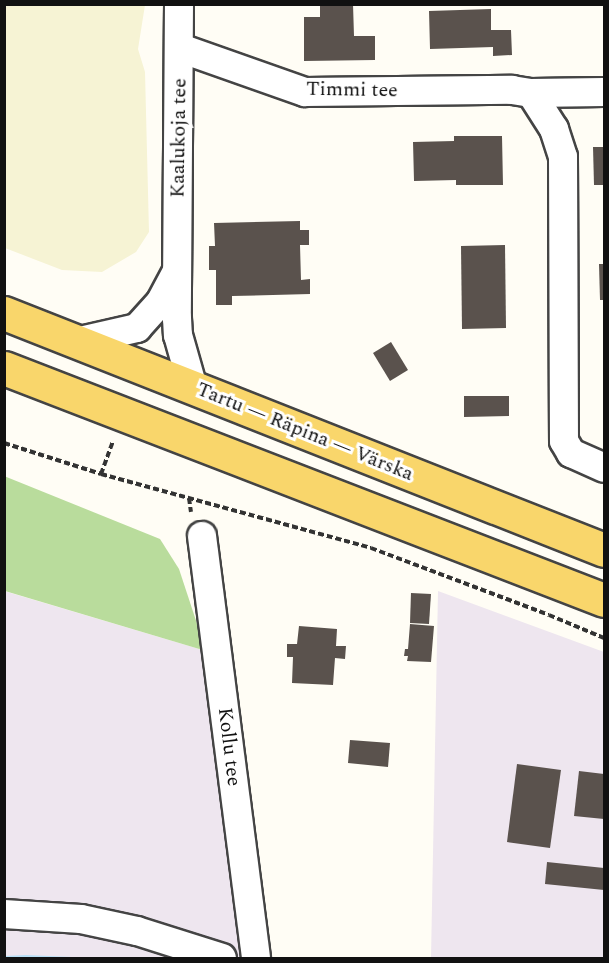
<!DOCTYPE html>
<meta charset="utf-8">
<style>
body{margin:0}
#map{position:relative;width:609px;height:963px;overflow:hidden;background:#fffdf5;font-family:Spectral,serif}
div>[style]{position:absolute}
.industrial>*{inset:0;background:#eee6ef}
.farmland>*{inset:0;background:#f6f3d4}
.forest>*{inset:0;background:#b9dc9c}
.water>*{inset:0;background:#b9e0f7}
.building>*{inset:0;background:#5a524d}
.path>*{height:4px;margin-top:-2px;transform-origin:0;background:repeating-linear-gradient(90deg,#333 0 6px,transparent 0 9px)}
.roads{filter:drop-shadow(2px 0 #444) drop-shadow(-2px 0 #444) drop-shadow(0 2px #444) drop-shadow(0 -2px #444)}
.minor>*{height:28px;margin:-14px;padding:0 14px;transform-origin:14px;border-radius:14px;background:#fff}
.major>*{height:33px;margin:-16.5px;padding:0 16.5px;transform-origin:16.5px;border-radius:16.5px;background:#f9d66b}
span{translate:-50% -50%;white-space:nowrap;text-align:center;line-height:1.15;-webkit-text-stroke:6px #fff;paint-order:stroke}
.street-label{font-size:20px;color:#111}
.frame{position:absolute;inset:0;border:6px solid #111;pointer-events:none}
</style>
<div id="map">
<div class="industrial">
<i style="clip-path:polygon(4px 591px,206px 651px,241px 958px,5px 958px)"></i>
<i style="clip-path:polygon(438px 591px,604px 652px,604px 958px,431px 958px)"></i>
</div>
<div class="farmland">
<i style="clip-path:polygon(4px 5px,145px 5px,138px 49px,145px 72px,149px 232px,136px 252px,102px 272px,62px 270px,5px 248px)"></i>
</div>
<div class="forest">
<i style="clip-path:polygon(4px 476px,160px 539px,179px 569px,206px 651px,5px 591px)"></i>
</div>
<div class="water">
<i style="clip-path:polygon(26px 955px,72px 957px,94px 958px,5px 958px,5px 956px)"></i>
</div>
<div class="building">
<i style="clip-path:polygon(320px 4px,353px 4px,354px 36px,375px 36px,375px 60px,304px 61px,304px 17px,320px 17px)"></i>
<i style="clip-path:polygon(491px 9px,491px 30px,511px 30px,512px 55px,493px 56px,493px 47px,430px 49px,429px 11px)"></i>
<i style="clip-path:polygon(454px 136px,502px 136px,503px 185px,456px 185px,456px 180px,414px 181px,413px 142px,454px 141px)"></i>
<i style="clip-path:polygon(593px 147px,604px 147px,604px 185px,594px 185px)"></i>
<i style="clip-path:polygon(300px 221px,300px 230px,309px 230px,309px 245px,300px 245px,301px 280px,310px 279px,310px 294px,232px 296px,232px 305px,216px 305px,216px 270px,209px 270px,209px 246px,215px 246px,214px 223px)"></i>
<i style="clip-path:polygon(505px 245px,506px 328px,462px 329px,461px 246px)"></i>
<i style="clip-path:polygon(599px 264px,604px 264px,604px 300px,600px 300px)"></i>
<i style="clip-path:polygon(391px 342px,408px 370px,390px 381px,373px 353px)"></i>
<i style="clip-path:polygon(464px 396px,509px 396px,509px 416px,464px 417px)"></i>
<i style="clip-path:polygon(411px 593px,431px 594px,429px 624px,410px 623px)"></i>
<i style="clip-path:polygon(410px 624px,434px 626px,431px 662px,407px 661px,408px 656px,404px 656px,405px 649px,408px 649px)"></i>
<i style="clip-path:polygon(299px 626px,337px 629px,336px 646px,346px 646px,345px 659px,335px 658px,333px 685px,292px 683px,293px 657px,287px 657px,287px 644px,297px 644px)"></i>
<i style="clip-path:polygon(350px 740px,390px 743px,388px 767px,348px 763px)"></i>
<i style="clip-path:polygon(517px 764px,561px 770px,550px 848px,507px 842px)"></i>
<i style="clip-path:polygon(579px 771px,604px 774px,604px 819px,574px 816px)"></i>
<i style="clip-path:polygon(547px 862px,604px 868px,604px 890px,545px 884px)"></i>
</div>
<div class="path">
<i style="left:4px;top:443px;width:102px;rotate:17.7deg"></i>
<i style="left:101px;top:474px;width:280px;rotate:15.3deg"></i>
<i style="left:371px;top:548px;width:190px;rotate:20.6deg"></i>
<i style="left:549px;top:615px;width:60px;rotate:22.7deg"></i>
<i style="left:101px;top:474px;width:35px;rotate:-70deg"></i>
<i style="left:189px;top:498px;width:14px;rotate:82deg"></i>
</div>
<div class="roads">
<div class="minor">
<i style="left:179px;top:4px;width:314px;rotate:90.4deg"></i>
<i style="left:177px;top:318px;width:17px;rotate:87deg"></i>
<i style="left:178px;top:335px;width:55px;rotate:74.2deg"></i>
<i style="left:180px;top:48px;width:133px;rotate:19.4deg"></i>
<i style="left:305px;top:92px;width:207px;rotate:-0.6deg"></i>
<i style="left:512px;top:90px;width:19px;rotate:9deg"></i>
<i style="left:531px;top:93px;width:43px;rotate:57.4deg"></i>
<i style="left:554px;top:129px;width:29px;rotate:72deg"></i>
<i style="left:563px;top:157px;width:284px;rotate:89.8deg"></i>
<i style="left:564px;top:441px;width:14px;rotate:60deg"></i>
<i style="left:571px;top:453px;width:36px;rotate:24deg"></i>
<i style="left:531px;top:93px;width:73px;rotate:-0.8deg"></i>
<i style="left:76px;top:342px;width:63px;rotate:-12.9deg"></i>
<i style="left:137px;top:328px;width:36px;rotate:-48deg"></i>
<i style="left:161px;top:301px;width:32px;rotate:-62deg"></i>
<i style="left:202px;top:536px;width:425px;rotate:82.7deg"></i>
<i style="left:4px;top:914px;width:77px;rotate:3.7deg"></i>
<i style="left:81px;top:919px;width:57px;rotate:12.1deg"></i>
<i style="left:137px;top:931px;width:89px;rotate:17.6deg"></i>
</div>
<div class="major">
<i style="left:4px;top:313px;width:645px;rotate:21.55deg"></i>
<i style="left:4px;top:368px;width:643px;rotate:21.14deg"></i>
</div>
</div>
<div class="street-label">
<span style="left:352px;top:90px;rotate:1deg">Timmi tee</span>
<span style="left:179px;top:138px;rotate:-89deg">Kaalukoja tee</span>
<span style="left:305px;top:432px;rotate:22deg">Tartu — Räpina — Värska</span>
<span style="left:229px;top:747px;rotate:83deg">Kollu tee</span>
</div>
<div class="frame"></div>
</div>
